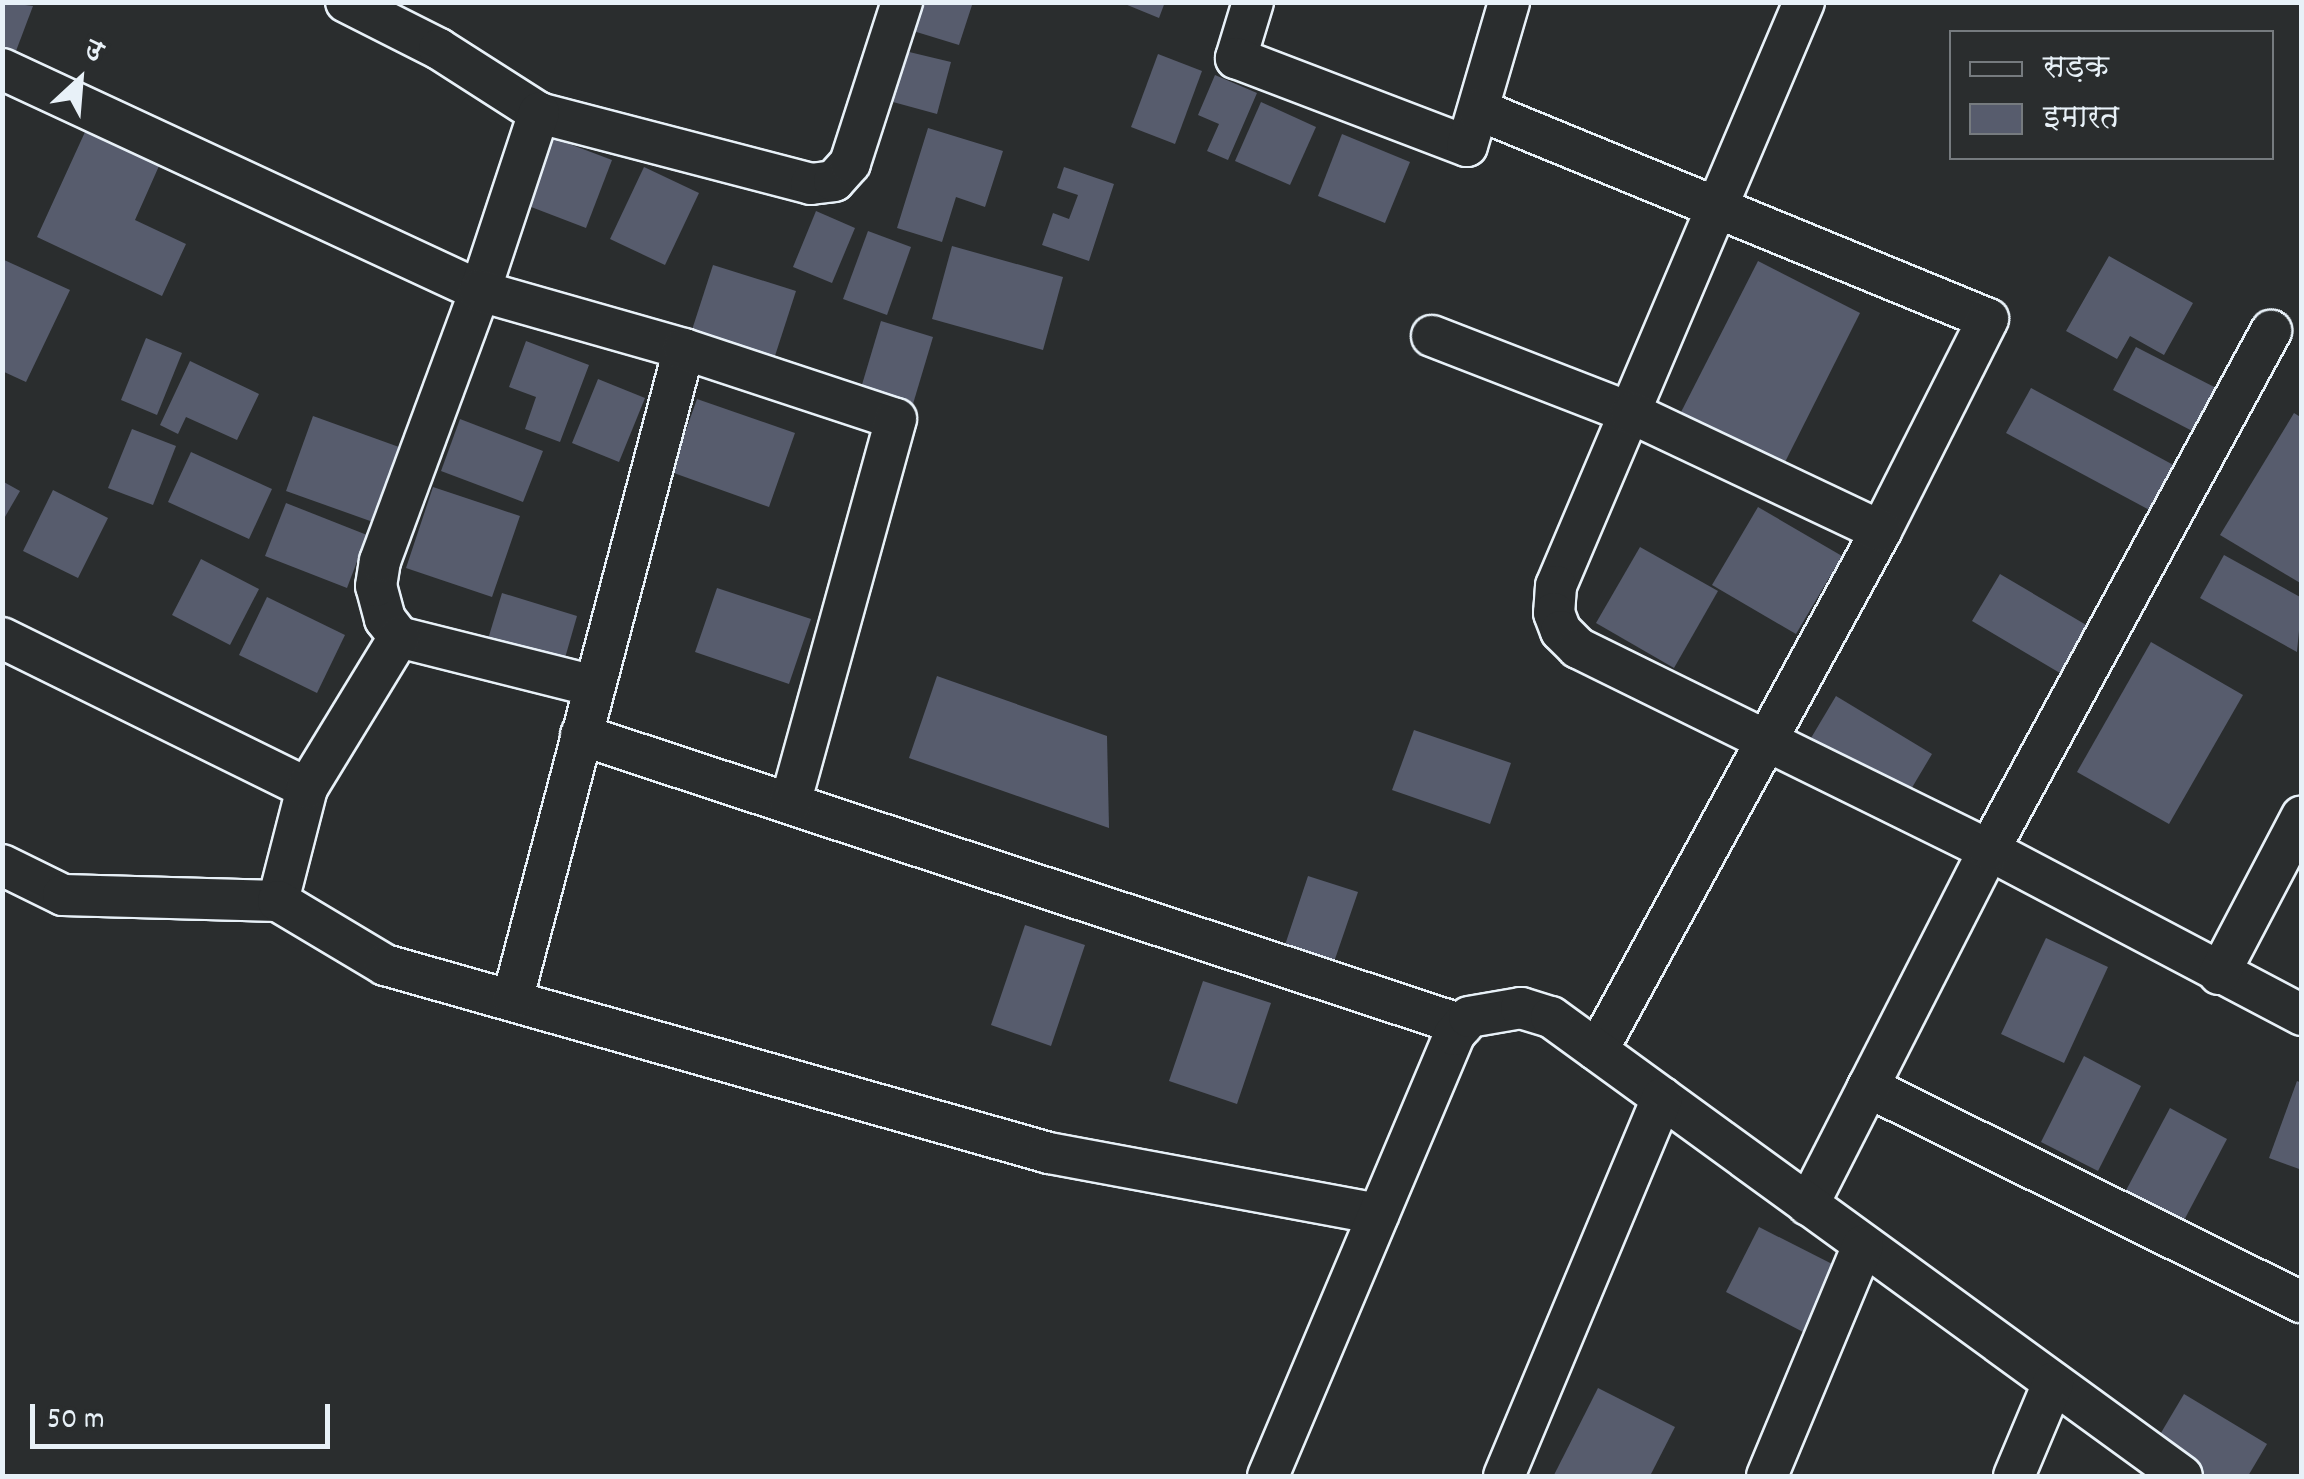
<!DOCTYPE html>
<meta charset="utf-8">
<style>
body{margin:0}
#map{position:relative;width:2304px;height:1479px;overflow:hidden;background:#2a2d2e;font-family:Dekko,"Playpen Sans Deva",sans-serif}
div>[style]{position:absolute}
.building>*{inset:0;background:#575c6d}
.roads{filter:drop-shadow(2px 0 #e8f1f8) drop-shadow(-2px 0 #e8f1f8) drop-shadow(0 2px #e8f1f8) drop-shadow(0 -2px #e8f1f8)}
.minor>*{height:40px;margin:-20px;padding:0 20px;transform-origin:20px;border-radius:20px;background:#2a2d2e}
span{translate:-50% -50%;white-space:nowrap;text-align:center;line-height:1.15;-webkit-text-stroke:8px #2a2d2e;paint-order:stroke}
.frame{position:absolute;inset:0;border:5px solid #e8f1f8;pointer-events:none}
.legend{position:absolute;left:1949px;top:30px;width:325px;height:130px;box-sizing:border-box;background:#2a2d2e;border:2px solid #767b7f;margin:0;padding:12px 18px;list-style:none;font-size:30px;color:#e8f1f8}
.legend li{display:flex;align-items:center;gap:20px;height:50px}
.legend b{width:50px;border:2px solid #767b7f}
.north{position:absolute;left:30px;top:30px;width:100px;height:100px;-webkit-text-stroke:8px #2a2d2e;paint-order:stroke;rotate:26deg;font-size:28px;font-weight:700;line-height:40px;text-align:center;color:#e8f1f8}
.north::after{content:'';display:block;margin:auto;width:35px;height:45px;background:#e8f1f8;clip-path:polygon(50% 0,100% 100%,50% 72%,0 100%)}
.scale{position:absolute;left:30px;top:1404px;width:300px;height:45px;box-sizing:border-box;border:5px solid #e8f1f8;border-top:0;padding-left:12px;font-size:30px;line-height:35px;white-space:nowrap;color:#e8f1f8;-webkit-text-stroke:8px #2a2d2e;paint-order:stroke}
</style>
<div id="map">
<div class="building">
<i style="clip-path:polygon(2px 2px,33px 6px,16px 51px,2px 46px)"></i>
<i style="clip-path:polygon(919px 2px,973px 2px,959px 45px,910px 30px)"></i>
<i style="clip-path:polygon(1120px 2px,1165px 2px,1159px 18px)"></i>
<i style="clip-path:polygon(905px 51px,951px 62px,937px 114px,893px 102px)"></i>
<i style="clip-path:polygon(1158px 54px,1202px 71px,1175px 144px,1131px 127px)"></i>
<i style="clip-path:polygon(1215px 75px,1257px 93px,1228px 160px,1207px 151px,1219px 124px,1198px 115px)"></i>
<i style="clip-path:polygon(1261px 102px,1316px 127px,1290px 185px,1235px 161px)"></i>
<i style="clip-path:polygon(928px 128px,1003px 151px,985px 207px,956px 197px,942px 242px,897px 228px)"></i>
<i style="clip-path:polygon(85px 132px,159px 166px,135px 220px,186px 244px,162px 296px,37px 237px)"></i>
<i style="clip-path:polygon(1342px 134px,1410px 162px,1385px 223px,1318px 196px)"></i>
<i style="clip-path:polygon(551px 137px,612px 160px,586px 228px,526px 205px)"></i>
<i style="clip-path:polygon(644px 167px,699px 193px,665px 265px,610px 239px)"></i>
<i style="clip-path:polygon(1064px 167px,1114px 184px,1089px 261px,1042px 245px,1053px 213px,1069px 219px,1078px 195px,1057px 188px)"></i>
<i style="clip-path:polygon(816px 211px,855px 228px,832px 283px,793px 267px)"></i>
<i style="clip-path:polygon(868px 231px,911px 247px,887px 315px,843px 299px)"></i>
<i style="clip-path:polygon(952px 246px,1063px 277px,1043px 350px,932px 319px)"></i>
<i style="clip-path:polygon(2109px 256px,2193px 303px,2164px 355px,2130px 336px,2117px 359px,2066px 331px)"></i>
<i style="clip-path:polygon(2px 259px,70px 290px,26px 382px,2px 371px)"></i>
<i style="clip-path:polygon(1758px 261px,1860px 313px,1781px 470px,1678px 418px)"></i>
<i style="clip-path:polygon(713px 265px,796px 291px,773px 362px,690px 336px)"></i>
<i style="clip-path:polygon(881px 321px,933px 337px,910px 414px,858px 398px)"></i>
<i style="clip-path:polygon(146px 338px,182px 353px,157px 415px,121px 400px)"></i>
<i style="clip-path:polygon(526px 341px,589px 365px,560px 442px,525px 429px,536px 397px,509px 387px)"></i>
<i style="clip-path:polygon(2136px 347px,2224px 392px,2202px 436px,2113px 390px)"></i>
<i style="clip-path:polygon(190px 361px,259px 394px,237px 440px,186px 417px,178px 434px,160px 425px)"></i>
<i style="clip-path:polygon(598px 379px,645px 398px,619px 462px,572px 443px)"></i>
<i style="clip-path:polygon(2031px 388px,2179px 468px,2155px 513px,2006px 433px)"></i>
<i style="clip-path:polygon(697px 399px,795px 433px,769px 507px,671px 472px)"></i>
<i style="clip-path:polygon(2294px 413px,2302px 418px,2302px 584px,2220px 535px)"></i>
<i style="clip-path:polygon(313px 416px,399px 447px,373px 522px,286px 491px)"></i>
<i style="clip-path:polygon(460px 419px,543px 451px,523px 502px,441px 471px)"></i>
<i style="clip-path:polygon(132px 429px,176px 446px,153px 505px,108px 488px)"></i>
<i style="clip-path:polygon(191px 452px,272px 489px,249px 539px,168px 502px)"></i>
<i style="clip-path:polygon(2px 481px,20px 491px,2px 522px)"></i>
<i style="clip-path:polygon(433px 487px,520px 516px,492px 597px,406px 568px)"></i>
<i style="clip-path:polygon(53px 490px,108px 518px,78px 578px,23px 551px)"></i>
<i style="clip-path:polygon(286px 503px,367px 535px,347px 588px,265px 556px)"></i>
<i style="clip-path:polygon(1758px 507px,1842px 556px,1796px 634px,1712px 585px)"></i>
<i style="clip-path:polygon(1640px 547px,1718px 591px,1674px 668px,1596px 623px)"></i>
<i style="clip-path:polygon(2224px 555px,2302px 598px,2297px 652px,2200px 598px)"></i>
<i style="clip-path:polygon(201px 559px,259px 589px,230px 645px,172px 615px)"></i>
<i style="clip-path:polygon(2000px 574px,2093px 629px,2065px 676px,1972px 621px)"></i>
<i style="clip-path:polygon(717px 588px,811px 619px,789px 684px,695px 652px)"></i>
<i style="clip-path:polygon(502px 593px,577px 616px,561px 672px,485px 649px)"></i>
<i style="clip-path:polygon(267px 597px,345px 635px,317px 693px,239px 655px)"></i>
<i style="clip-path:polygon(2151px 642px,2243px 695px,2169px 824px,2077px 772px)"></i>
<i style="clip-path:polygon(937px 676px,1107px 736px,1109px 828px,909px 758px)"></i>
<i style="clip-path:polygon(1836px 696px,1932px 754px,1907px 796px,1811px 738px)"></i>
<i style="clip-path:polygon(1414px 730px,1511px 763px,1490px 824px,1392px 790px)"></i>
<i style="clip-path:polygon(1308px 876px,1358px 892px,1334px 962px,1285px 945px)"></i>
<i style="clip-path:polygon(1025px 925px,1085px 945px,1051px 1046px,991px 1025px)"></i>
<i style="clip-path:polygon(2046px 938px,2108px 967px,2064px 1063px,2001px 1034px)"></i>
<i style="clip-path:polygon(1203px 981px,1271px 1003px,1237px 1104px,1169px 1081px)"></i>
<i style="clip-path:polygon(2084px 1056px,2141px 1086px,2098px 1171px,2041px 1142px)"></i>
<i style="clip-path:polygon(2297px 1081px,2302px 1083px,2302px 1170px,2269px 1158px)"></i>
<i style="clip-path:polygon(2170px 1108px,2227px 1139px,2181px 1226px,2123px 1196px)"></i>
<i style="clip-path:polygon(1759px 1227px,1840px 1268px,1807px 1334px,1726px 1292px)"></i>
<i style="clip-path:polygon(1598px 1388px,1675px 1427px,1650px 1476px,1554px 1475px)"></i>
<i style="clip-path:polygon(2184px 1394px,2267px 1444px,2248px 1476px,2200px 1476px,2152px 1448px)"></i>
</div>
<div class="roads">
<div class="minor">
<i style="left:346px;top:2px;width:104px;rotate:26.8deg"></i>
<i style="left:439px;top:49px;width:119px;rotate:32.6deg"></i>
<i style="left:539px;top:113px;width:281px;rotate:14.6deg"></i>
<i style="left:811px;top:184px;width:23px;rotate:-7deg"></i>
<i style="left:834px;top:181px;width:24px;rotate:-48deg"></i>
<i style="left:850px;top:163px;width:169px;rotate:-72.1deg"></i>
<i style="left:1253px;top:2px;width:59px;rotate:106.9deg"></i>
<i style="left:1236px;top:58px;width:247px;rotate:20.9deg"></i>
<i style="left:1467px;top:146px;width:150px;rotate:-73.7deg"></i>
<i style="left:1804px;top:2px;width:634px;rotate:113.01deg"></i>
<i style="left:1556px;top:586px;width:27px;rotate:94deg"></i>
<i style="left:1554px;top:613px;width:19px;rotate:69deg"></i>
<i style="left:1561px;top:631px;width:24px;rotate:45deg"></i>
<i style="left:1578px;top:648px;width:458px;rotate:26.2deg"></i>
<i style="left:1989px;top:850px;width:354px;rotate:27.8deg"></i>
<i style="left:2px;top:69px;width:527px;rotate:24.91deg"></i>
<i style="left:480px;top:291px;width:188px;rotate:-71.7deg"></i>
<i style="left:1479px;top:110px;width:550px;rotate:22.32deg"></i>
<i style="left:1988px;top:319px;width:237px;rotate:116.8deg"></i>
<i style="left:1881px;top:531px;width:592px;rotate:118.64deg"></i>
<i style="left:1432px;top:336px;width:213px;rotate:21.2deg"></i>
<i style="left:1631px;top:413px;width:276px;rotate:25.3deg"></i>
<i style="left:2px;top:638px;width:340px;rotate:26.2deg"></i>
<i style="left:594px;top:686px;width:201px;rotate:-165.9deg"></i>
<i style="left:399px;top:637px;width:23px;rotate:-128deg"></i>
<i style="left:385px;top:619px;width:34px;rotate:-105deg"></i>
<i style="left:376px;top:586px;width:25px;rotate:-81deg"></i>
<i style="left:380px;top:561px;width:288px;rotate:-69.7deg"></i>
<i style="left:480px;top:291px;width:212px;rotate:15.9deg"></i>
<i style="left:581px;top:735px;width:928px;rotate:18.22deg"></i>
<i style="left:2px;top:865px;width:68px;rotate:26.2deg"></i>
<i style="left:63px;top:895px;width:215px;rotate:1.6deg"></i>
<i style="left:278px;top:901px;width:117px;rotate:-75.6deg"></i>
<i style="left:307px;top:788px;width:177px;rotate:-58.6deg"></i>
<i style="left:278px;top:901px;width:125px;rotate:30.9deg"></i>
<i style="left:385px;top:965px;width:690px;rotate:15.81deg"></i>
<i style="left:1049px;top:1153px;width:335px;rotate:10.5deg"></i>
<i style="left:2219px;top:974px;width:178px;rotate:-62.3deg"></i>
<i style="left:513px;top:997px;width:670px;rotate:-75.22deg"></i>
<i style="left:684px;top:349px;width:223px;rotate:18.3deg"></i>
<i style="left:896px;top:419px;width:398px;rotate:105.4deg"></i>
<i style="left:1868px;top:1087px;width:484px;rotate:26.4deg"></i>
<i style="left:1808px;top:1205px;width:398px;rotate:-63deg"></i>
<i style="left:1989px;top:850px;width:591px;rotate:-61.48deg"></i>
<i style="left:1268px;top:1476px;width:479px;rotate:-67.1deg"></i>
<i style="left:1454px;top:1035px;width:23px;rotate:-50deg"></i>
<i style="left:1469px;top:1017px;width:53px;rotate:-9.8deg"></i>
<i style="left:1521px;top:1008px;width:31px;rotate:17deg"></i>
<i style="left:1551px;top:1017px;width:780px;rotate:36.03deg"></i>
<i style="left:1504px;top:1476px;width:410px;rotate:-67.3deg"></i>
<i style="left:1767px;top:1476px;width:250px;rotate:-67.4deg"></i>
<i style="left:2014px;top:1476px;width:101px;rotate:-67.2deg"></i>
</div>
</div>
<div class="frame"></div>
<ul class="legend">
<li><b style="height:12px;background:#2a2d2e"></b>सड़क</li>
<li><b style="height:28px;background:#575c6d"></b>इमारत</li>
</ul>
<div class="north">उ</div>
<div class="scale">50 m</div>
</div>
